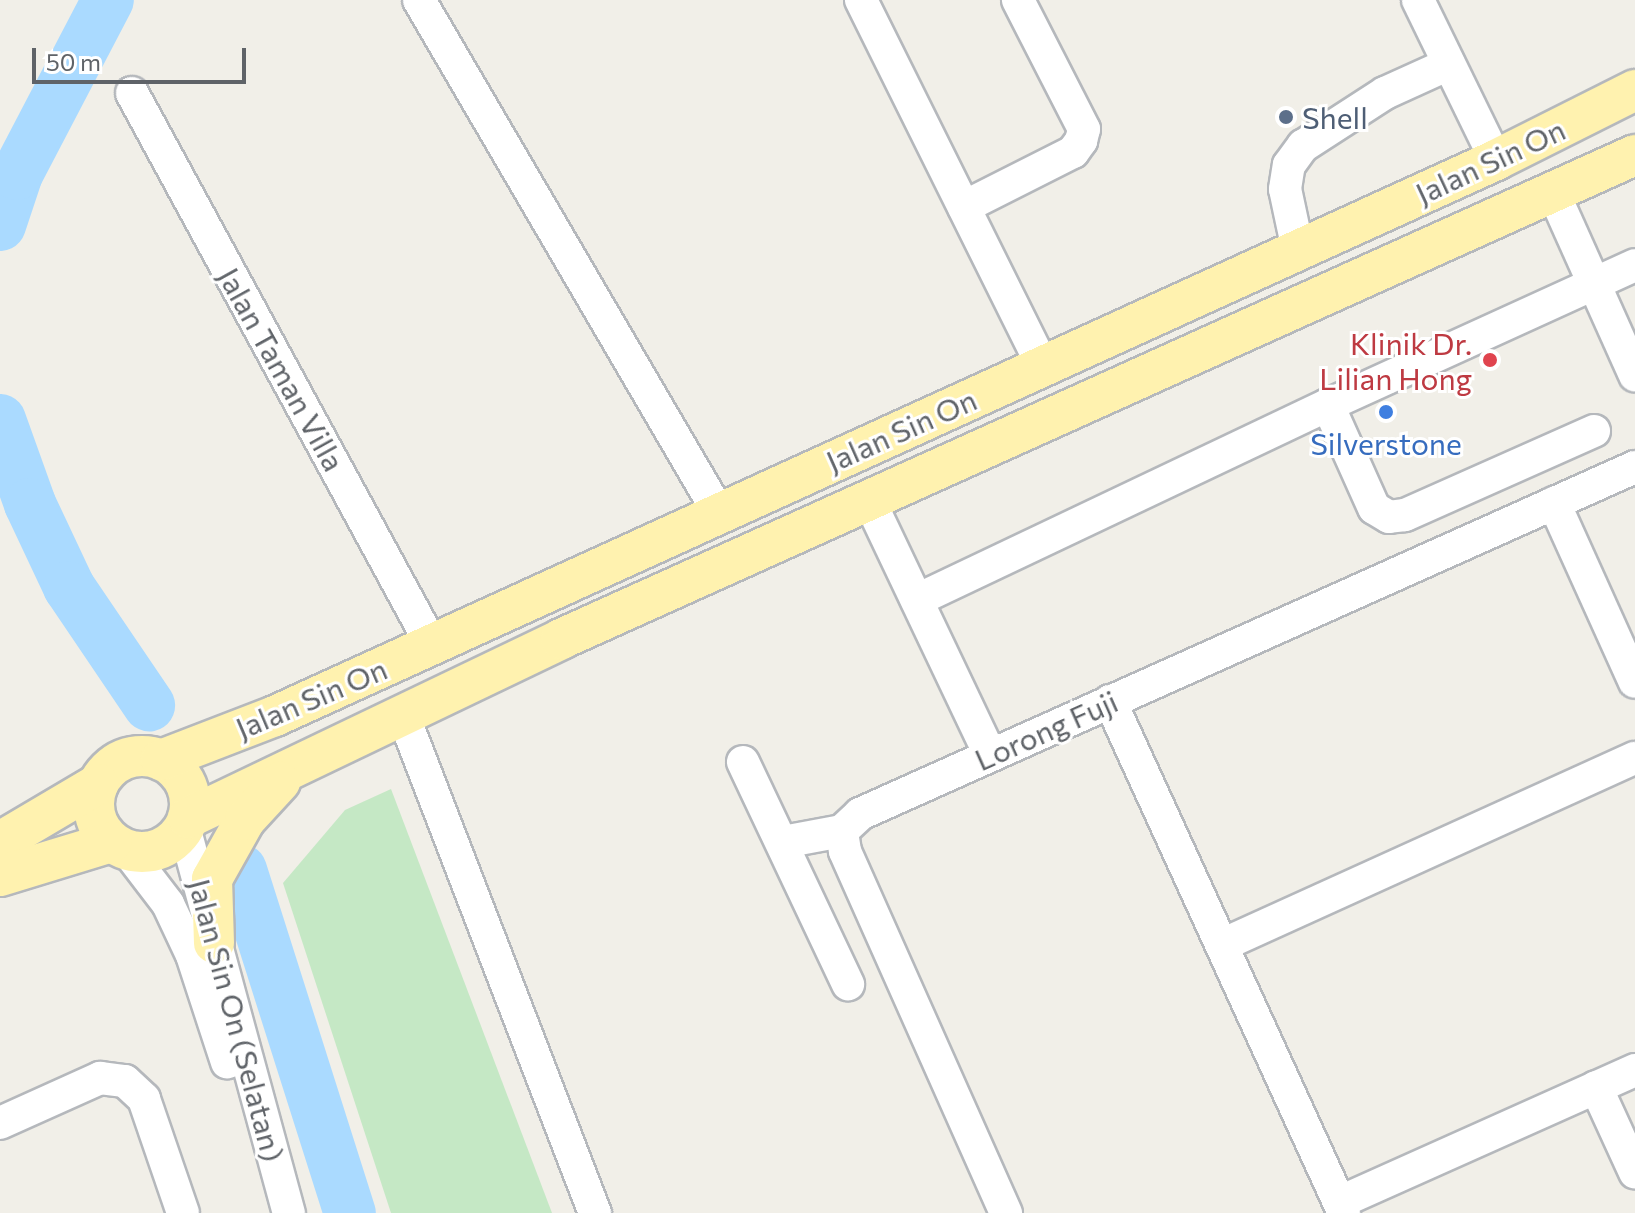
<!DOCTYPE html>
<style>
body{margin:0}
#map{position:relative;width:1635px;height:1213px;overflow:hidden;background:#f1efe8;font-family:Commissioner,sans-serif}
div>[style]{position:absolute}
.green>*{inset:0;background:#c5e8c5}
.river>*{height:52px;margin:-26px;padding:0 26px;transform-origin:26px;border-radius:26px;background:#aadaff}
.roads{filter:drop-shadow(2px 0 #b5b8bc) drop-shadow(-2px 0 #b5b8bc) drop-shadow(0 2px #b5b8bc) drop-shadow(0 -2px #b5b8bc)}
.minor>*{height:32px;margin:-16px;padding:0 16px;transform-origin:16px;border-radius:16px;background:#fff}
.major>*{height:40px;margin:-20px;padding:0 20px;transform-origin:20px;border-radius:20px;background:#fff2af}
.major>.ring{margin:-20px;padding:0;box-sizing:content-box;background:none;border:40px solid #fff2af;border-radius:50%}
.dots>*{width:22px;height:22px;translate:-50% -50%;box-sizing:border-box;border:4px solid #fff;border-radius:50%}
span{translate:-50% -50%;white-space:nowrap;text-align:center;line-height:1.15;-webkit-text-stroke:6px #fff;paint-order:stroke}
.service-label{font-size:30px;color:#4e5e75}
.left{translate:0 -50%;text-align:left}
.street-label{font-size:30px;color:#5f6368}
.health-label{font-size:30px;color:#be3a42}
.right{translate:-100% -50%;text-align:right}
.shop-label{font-size:30px;color:#366cbe}
.scale{position:absolute;left:32px;top:48px;width:214px;height:36px;box-sizing:border-box;border:4px solid #5f6368;border-top:0;padding-left:10px;font-size:24px;line-height:28px;white-space:nowrap;color:#5f6368;-webkit-text-stroke:6px #fff;paint-order:stroke}
</style>
<div id="map">
<div class="green">
<i style="clip-path:polygon(391px 789px,552px 1213px,391px 1213px,283px 883px,345px 810px)"></i>
</div>
<div class="river">
<i style="left:0;top:225px;width:54px;rotate:-71.6deg"></i>
<i style="left:17px;top:174px;width:196px;rotate:-62.4deg"></i>
<i style="left:0;top:420px;width:89px;rotate:70.3deg"></i>
<i style="left:30px;top:504px;width:92px;rotate:64.8deg"></i>
<i style="left:69px;top:587px;width:143px;rotate:55.9deg"></i>
<i style="left:241px;top:870px;width:360px;rotate:72.4deg"></i>
</div>
<div class="roads">
<div class="minor">
<i style="left:419px;top:0;width:594px;rotate:59.68deg"></i>
<i style="left:861px;top:0;width:409px;rotate:63.6deg"></i>
<i style="left:1418px;top:0;width:178px;rotate:64deg"></i>
<i style="left:132px;top:93px;width:628px;rotate:61.48deg"></i>
<i style="left:1553px;top:192px;width:201px;rotate:65.9deg"></i>
<i style="left:964px;top:207px;width:122px;rotate:-26.8deg"></i>
<i style="left:1073px;top:152px;width:14px;rotate:-54deg"></i>
<i style="left:1081px;top:141px;width:12px;rotate:-76deg"></i>
<i style="left:1084px;top:129px;width:145px;rotate:-117.1deg"></i>
<i style="left:1298px;top:250px;width:62px;rotate:-102deg"></i>
<i style="left:1285px;top:189px;width:24px;rotate:-81deg"></i>
<i style="left:1289px;top:165px;width:24px;rotate:-54deg"></i>
<i style="left:1303px;top:146px;width:98px;rotate:-32.9deg"></i>
<i style="left:1385px;top:93px;width:70px;rotate:-24.4deg"></i>
<i style="left:1594px;top:431px;width:207px;rotate:156deg"></i>
<i style="left:1405px;top:515px;width:16px;rotate:173deg"></i>
<i style="left:1389px;top:517px;width:17px;rotate:-149deg"></i>
<i style="left:1374px;top:508px;width:113px;rotate:-114.1deg"></i>
<i style="left:1328px;top:405px;width:337px;rotate:-24.5deg"></i>
<i style="left:870px;top:502px;width:280px;rotate:64.6deg"></i>
<i style="left:1554px;top:503px;width:196px;rotate:65.7deg"></i>
<i style="left:917px;top:600px;width:455px;rotate:-25.4deg"></i>
<i style="left:1110px;top:701px;width:563px;rotate:65.44deg"></i>
<i style="left:403px;top:715px;width:534px;rotate:68.92deg"></i>
<i style="left:743px;top:762px;width:246px;rotate:64.7deg"></i>
<i style="left:184px;top:827px;width:400px;rotate:74.8deg"></i>
<i style="left:783px;top:842px;width:60px;rotate:-10.6deg"></i>
<i style="left:126px;top:849px;width:69px;rotate:52.6deg"></i>
<i style="left:168px;top:904px;width:56px;rotate:64.8deg"></i>
<i style="left:192px;top:955px;width:113px;rotate:71.9deg"></i>
<i style="left:1222px;top:945px;width:453px;rotate:-24.4deg"></i>
<i style="left:1596px;top:1087px;width:94px;rotate:65.4deg"></i>
<i style="left:0;top:1123px;width:110px;rotate:-24.2deg"></i>
<i style="left:100px;top:1078px;width:25px;rotate:7deg"></i>
<i style="left:125px;top:1081px;width:26px;rotate:43deg"></i>
<i style="left:144px;top:1099px;width:120px;rotate:71.1deg"></i>
<i style="left:1340px;top:1202px;width:323px;rotate:-24.1deg"></i>
<i style="left:1006px;top:1213px;width:396px;rotate:-114deg"></i>
<i style="left:845px;top:851px;width:20px;rotate:-99deg"></i>
<i style="left:842px;top:831px;width:25px;rotate:-43deg"></i>
<i style="left:860px;top:814px;width:849px;rotate:-24.12deg"></i>
</div>
<div class="major">
<i class="ring" style="left:94px;top:756px;width:56px;height:56px"></i>
<i style="left:161px;top:760px;width:122px;rotate:-21.1deg"></i>
<i style="left:275px;top:716px;width:1342px;rotate:-24.48deg"></i>
<i style="left:1496px;top:160px;width:156px;rotate:-26.7deg"></i>
<i style="left:188px;top:818px;width:414px;rotate:-25.6deg"></i>
<i style="left:561px;top:639px;width:1178px;rotate:-24.26deg"></i>
<i style="left:0;top:842px;width:114px;rotate:-30.6deg"></i>
<i style="left:0;top:876px;width:117px;rotate:-16.9deg"></i>
<i style="left:214px;top:943px;width:64px;rotate:-91.8deg"></i>
<i style="left:212px;top:879px;width:68px;rotate:-60.8deg"></i>
<i style="left:245px;top:820px;width:52px;rotate:-47.4deg"></i>
</div>
</div>
<div class="dots">
<i style="left:1286px;top:117px;background:#5c6f8a"></i>
<i style="left:1490px;top:360px;background:#e0444e"></i>
<i style="left:1386px;top:412px;background:#3f7fe0"></i>
</div>
<div class="service-label">
<span class="left" style="left:1302px;top:117px">Shell</span>
</div>
<div class="street-label">
<span style="left:1490px;top:161px;rotate:-25deg">Jalan Sin On</span>
<span style="left:282px;top:369px;rotate:61deg">Jalan Taman Villa</span>
<span style="left:901px;top:430px;rotate:-24deg">Jalan Sin On</span>
<span style="left:311px;top:698px;rotate:-23deg">Jalan Sin On</span>
<span style="left:1046px;top:730px;rotate:-24deg">Lorong Fuji</span>
<span style="left:237px;top:1020px;rotate:75deg">Jalan Sin On (Selatan)</span>
</div>
<div class="health-label">
<span class="right" style="left:1472px;top:360px">Klinik Dr.<br>Lilian Hong</span>
</div>
<div class="shop-label">
<span style="left:1386px;top:443px">Silverstone</span>
</div>
<div class="scale">50 m</div>
</div>
